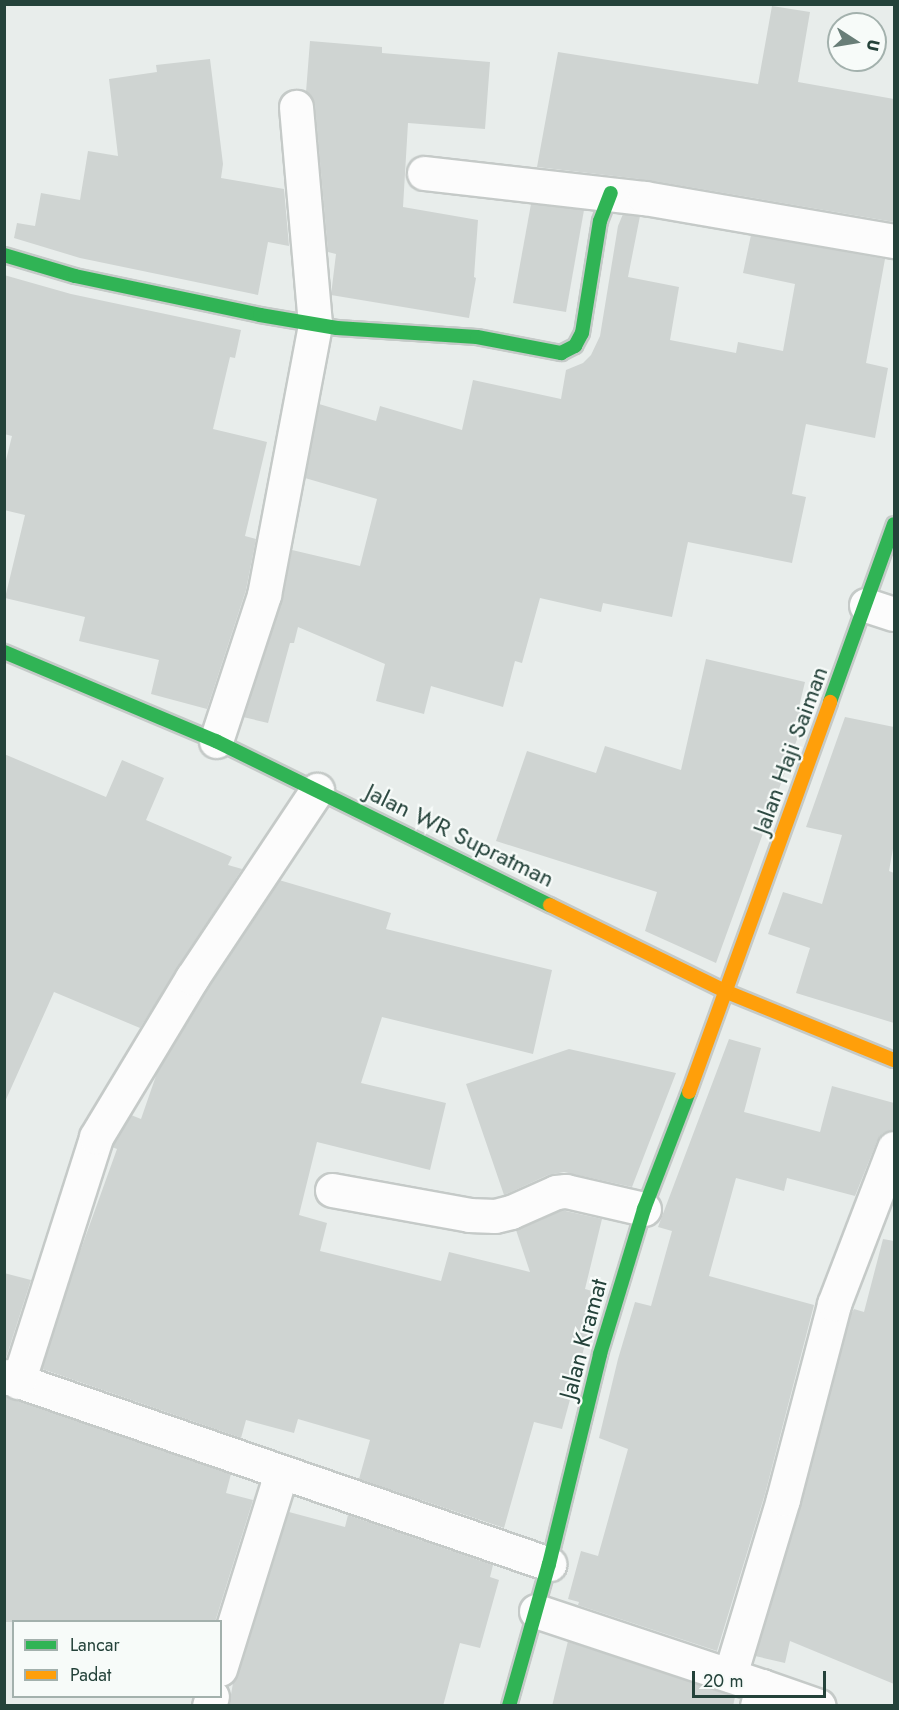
<!DOCTYPE html>
<style>
body{margin:0}
#map{position:relative;width:899px;height:1710px;overflow:hidden;background:#e8edeb;font-family:Jost,sans-serif}
div>[style]{position:absolute}
.building>*{inset:0;background:#cfd4d2}
.roads{filter:drop-shadow(2px 0 #c5cac8) drop-shadow(-2px 0 #c5cac8) drop-shadow(0 2px #c5cac8) drop-shadow(0 -2px #c5cac8)}
.street>*{height:33px;margin:-16.5px;padding:0 16.5px;transform-origin:16.5px;border-radius:16.5px;background:#fcfcfc}
.fast>*{height:14px;margin:-7px;padding:0 7px;transform-origin:7px;border-radius:7px;background:#30b455}
.slow>*{height:14px;margin:-7px;padding:0 7px;transform-origin:7px;border-radius:7px;background:#ff9f0a}
span{translate:-50% -50%;white-space:nowrap;text-align:center;line-height:1.15;-webkit-text-stroke:4.5px #f7fbf9;paint-order:stroke}
.street-label{font-size:24px;color:#24423a}
.frame{position:absolute;inset:0;border:6px solid #24423a;pointer-events:none}
.legend{position:absolute;left:12px;top:1620px;width:210px;height:78px;box-sizing:border-box;background:#f7fbf9;border:2px solid #a3b1ad;margin:0;padding:8px 10px;list-style:none;font-size:18px;color:#24423a}
.legend li{display:flex;align-items:center;gap:12px;height:30px}
.legend b{width:30px;border:2px solid #a3b1ad}
.north{position:absolute;left:827px;top:12px;width:60px;height:60px;box-sizing:border-box;background:#f7fbf9;border:2px solid #a3b1ad;border-radius:50%;rotate:102deg;font-size:16px;font-weight:700;line-height:24px;text-align:center;color:#24423a}
.north::after{content:'';display:block;margin:auto;width:21px;height:27px;background:#697e78;clip-path:polygon(50% 0,100% 100%,50% 72%,0 100%)}
.scale{position:absolute;left:692px;top:1671px;width:134px;height:27px;box-sizing:border-box;border:3px solid #24423a;border-top:0;padding-left:8px;font-size:18px;line-height:21px;white-space:nowrap;color:#24423a;-webkit-text-stroke:4px #f7fbf9;paint-order:stroke}
</style>
<div id="map">
<div class="building">
<i style="clip-path:polygon(772px 6px,810px 12px,798px 82px,894px 99px,894px 222px,648px 180px,537px 167px,558px 52px,758px 84px)"></i>
<i style="clip-path:polygon(310px 41px,382px 47px,382px 53px,490px 62px,485px 129px,408px 123px,403px 207px,478px 220px,474px 277px,476px 278px,469px 318px,331px 295px,336px 254px,328px 252px,315px 105px,306px 92px)"></i>
<i style="clip-path:polygon(210px 59px,223px 164px,221px 178px,284px 189px,289px 246px,268px 242px,258px 295px,80px 258px,14px 238px,17px 223px,35px 226px,41px 193px,80px 200px,88px 151px,118px 156px,109px 79px,157px 72px,156px 65px)"></i>
<i style="clip-path:polygon(531px 204px,584px 210px,566px 312px,513px 303px)"></i>
<i style="clip-path:polygon(623px 214px,640px 216px,628px 277px,679px 287px,670px 340px,736px 353px,738px 342px,783px 351px,795px 284px,743px 273px,751px 235px,885px 259px,866px 363px,888px 368px,875px 438px,806px 424px,792px 494px,806px 497px,792px 563px,688px 542px,672px 617px,603px 603px,601px 612px,540px 598px,522px 663px,515px 661px,503px 707px,431px 686px,424px 714px,376px 701px,385px 664px,298px 627px,294px 643px,290px 643px,268px 723px,243px 717px,282px 601px,292px 550px,360px 566px,377px 499px,305px 478px,319px 404px,376px 421px,380px 406px,462px 430px,473px 380px,561px 399px,566px 370px,583px 363px,591px 355px,600px 336px,618px 226px)"></i>
<i style="clip-path:polygon(4px 275px,71px 294px,241px 330px,235px 358px,230px 357px,213px 429px,267px 442px,245px 536px,256px 539px,246px 590px,207px 709px,151px 694px,159px 660px,79px 641px,85px 617px,5px 598px,25px 515px,4px 510px,4px 468px,12px 436px,4px 434px)"></i>
<i style="clip-path:polygon(706px 659px,805px 682px,799px 707px,808px 709px,716px 963px,645px 931px,657px 892px,496px 841px,527px 751px,596px 773px,605px 746px,681px 770px)"></i>
<i style="clip-path:polygon(845px 717px,894px 727px,894px 843px,889px 871px,894px 873px,894px 1023px,796px 993px,810px 948px,768px 934px,783px 892px,822px 904px,842px 835px,806px 827px)"></i>
<i style="clip-path:polygon(4px 754px,106px 797px,122px 760px,164px 778px,146px 820px,232px 857px,228px 865px,242px 869px,140px 1028px,54px 992px,4px 1104px)"></i>
<i style="clip-path:polygon(279px 880px,391px 913px,386px 929px,552px 970px,533px 1054px,382px 1017px,361px 1083px,446px 1103px,430px 1170px,317px 1142px,299px 1215px,327px 1223px,320px 1251px,441px 1281px,449px 1252px,530px 1272px,516px 1230px,561px 1210px,602px 1219px,585px 1289px,599px 1293px,562px 1429px,534px 1422px,504px 1528px,359px 1479px,370px 1440px,298px 1419px,294px 1433px,246px 1420px,241px 1438px,42px 1369px,73px 1271px,117px 1149px,112px 1147px,113px 1145px,131px 1115px,141px 1119px,158px 1070px,208px 988px)"></i>
<i style="clip-path:polygon(729px 1039px,761px 1048px,744px 1112px,820px 1132px,832px 1086px,894px 1103px,894px 1130px,883px 1133px,877px 1141px,855px 1196px,787px 1178px,784px 1191px,736px 1178px,709px 1276px,814px 1305px,765px 1494px,717px 1651px,578px 1605px,579px 1602px,568px 1599px,581px 1551px,598px 1556px,628px 1449px,599px 1438px,618px 1359px,635px 1302px,651px 1306px,672px 1231px,658px 1227px)"></i>
<i style="clip-path:polygon(569px 1049px,676px 1073px,632px 1187px,564px 1172px,548px 1175px,504px 1195px,466px 1084px)"></i>
<i style="clip-path:polygon(883px 1239px,894px 1241px,894px 1684px,790px 1641px,785px 1663px,755px 1656px,801px 1504px,851px 1314px,854px 1309px,864px 1312px)"></i>
<i style="clip-path:polygon(4px 1273px,31px 1280px,6px 1358px,4px 1358px)"></i>
<i style="clip-path:polygon(4px 1396px,231px 1474px,226px 1493px,253px 1500px,215px 1622px,4px 1622px)"></i>
<i style="clip-path:polygon(289px 1512px,345px 1527px,348px 1515px,493px 1565px,490px 1577px,499px 1580px,480px 1648px,460px 1643px,443px 1706px,229px 1706px,233px 1683px,238px 1675px)"></i>
<i style="clip-path:polygon(568px 1641px,735px 1697px,733px 1706px,552px 1706px)"></i>
</div>
<div class="roads">
<div class="street">
<i style="left:424px;top:173px;width:222px;rotate:6.5deg"></i>
<i style="left:645px;top:198px;width:253px;rotate:9.8deg"></i>
<i style="left:866px;top:605px;width:29px;rotate:18deg"></i>
<i style="left:216px;top:741px;width:154px;rotate:-71.8deg"></i>
<i style="left:264px;top:595px;width:276px;rotate:-79.3deg"></i>
<i style="left:315px;top:324px;width:218px;rotate:-95deg"></i>
<i style="left:332px;top:1190px;width:139px;rotate:10.3deg"></i>
<i style="left:469px;top:1215px;width:26px;rotate:2deg"></i>
<i style="left:495px;top:1216px;width:16px;rotate:-14deg"></i>
<i style="left:511px;top:1212px;width:49px;rotate:-24deg"></i>
<i style="left:556px;top:1192px;width:10px;rotate:-6deg"></i>
<i style="left:566px;top:1191px;width:80px;rotate:13deg"></i>
<i style="left:4px;top:1376px;width:577px;rotate:19.03deg"></i>
<i style="left:18px;top:1382px;width:257px;rotate:-72.3deg"></i>
<i style="left:96px;top:1137px;width:186px;rotate:-58.9deg"></i>
<i style="left:192px;top:978px;width:226px;rotate:-56.4deg"></i>
<i style="left:536px;top:1611px;width:238px;rotate:18.4deg"></i>
<i style="left:762px;top:1686px;width:21px;rotate:104deg"></i>
<i style="left:220px;top:1669px;width:205px;rotate:-72.7deg"></i>
<i style="left:730px;top:1675px;width:184px;rotate:-73.2deg"></i>
<i style="left:783px;top:1499px;width:202px;rotate:-75.3deg"></i>
<i style="left:834px;top:1304px;width:167px;rotate:-69deg"></i>
<i style="left:762px;top:1686px;width:60px;rotate:19.3deg"></i>
<i style="left:209px;top:1706px;width:10px;rotate:-73deg"></i>
</div>
<div class="fast">
<i style="left:4px;top:255px;width:74px;rotate:16.5deg"></i>
<i style="left:75px;top:276px;width:189px;rotate:11.9deg"></i>
<i style="left:260px;top:315px;width:78px;rotate:9.6deg"></i>
<i style="left:337px;top:328px;width:140px;rotate:3.7deg"></i>
<i style="left:477px;top:337px;width:86px;rotate:10.8deg"></i>
<i style="left:561px;top:353px;width:16px;rotate:-27deg"></i>
<i style="left:575px;top:346px;width:15px;rotate:-62deg"></i>
<i style="left:582px;top:333px;width:113px;rotate:-80.9deg"></i>
<i style="left:600px;top:221px;width:30px;rotate:-69deg"></i>
<i style="left:4px;top:652px;width:230px;rotate:22.8deg"></i>
<i style="left:216px;top:741px;width:372px;rotate:26.2deg"></i>
<i style="left:830px;top:702px;width:189px;rotate:-70.2deg"></i>
<i style="left:509px;top:1706px;width:148px;rotate:-74.3deg"></i>
<i style="left:549px;top:1564px;width:216px;rotate:-76.3deg"></i>
<i style="left:600px;top:1354px;width:152px;rotate:-73.1deg"></i>
<i style="left:644px;top:1209px;width:125px;rotate:-69deg"></i>
</div>
<div class="slow">
<i style="left:550px;top:905px;width:197px;rotate:26.2deg"></i>
<i style="left:727px;top:992px;width:180px;rotate:22.2deg"></i>
<i style="left:689px;top:1092px;width:415px;rotate:-70.1deg"></i>
</div>
</div>
<div class="street-label">
<span style="left:790px;top:750px;rotate:-70deg">Jalan Haji Saiman</span>
<span style="left:460px;top:835px;rotate:26deg">Jalan WR Supratman</span>
<span style="left:583px;top:1339px;rotate:-75deg">Jalan Kramat</span>
</div>
<div class="frame"></div>
<ul class="legend">
<li><b style="height:8px;background:#30b455"></b>Lancar</li>
<li><b style="height:8px;background:#ff9f0a"></b>Padat</li>
</ul>
<div class="north">U</div>
<div class="scale">20 m</div>
</div>
